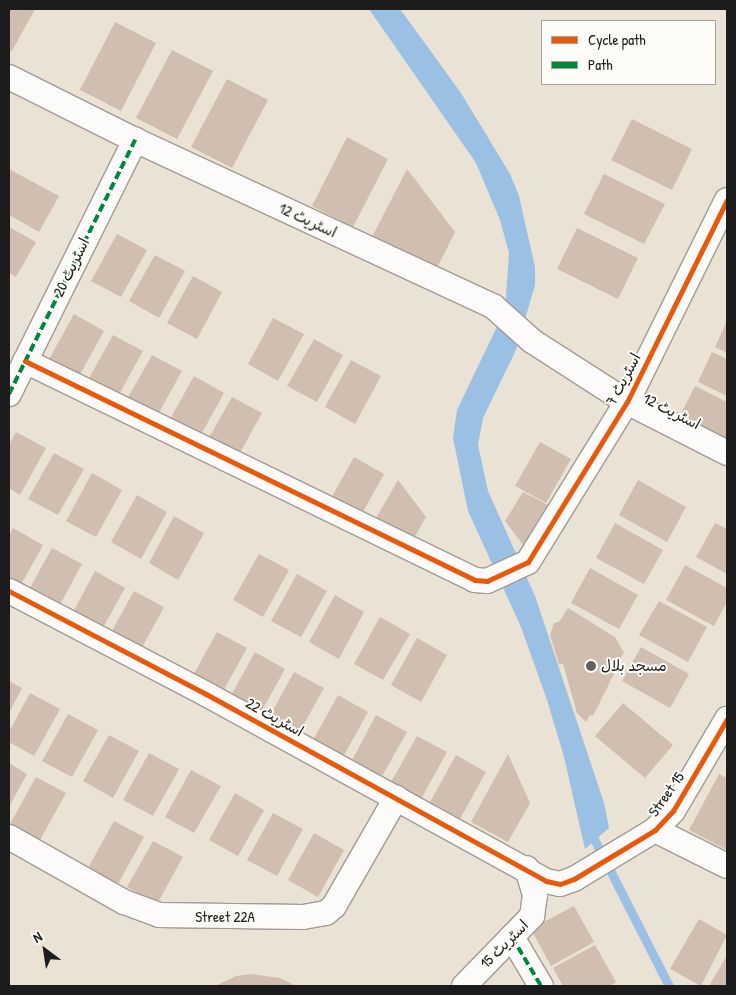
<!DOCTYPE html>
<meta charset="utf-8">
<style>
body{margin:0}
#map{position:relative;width:736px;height:995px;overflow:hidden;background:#eae2d4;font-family:"Patrick Hand","Playpen Sans Arabic",sans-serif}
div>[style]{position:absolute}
.water>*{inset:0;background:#9ac1e3}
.stream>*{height:9px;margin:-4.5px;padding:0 4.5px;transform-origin:4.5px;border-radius:4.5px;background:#9ac1e3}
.building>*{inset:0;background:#d0bfb1}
.roads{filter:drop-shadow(1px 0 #a09b93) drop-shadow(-1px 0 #a09b93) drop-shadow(0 1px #a09b93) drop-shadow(0 -1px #a09b93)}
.street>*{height:24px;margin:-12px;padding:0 12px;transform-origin:12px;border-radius:12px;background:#fcfbf9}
.quiet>*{height:4px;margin-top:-2px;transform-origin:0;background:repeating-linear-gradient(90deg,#00873e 0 8px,transparent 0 12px)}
.cycleway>*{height:5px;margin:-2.5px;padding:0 2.5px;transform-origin:2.5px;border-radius:2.5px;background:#e8590c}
.dots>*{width:14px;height:14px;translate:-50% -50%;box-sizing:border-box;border:2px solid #fdfcf7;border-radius:50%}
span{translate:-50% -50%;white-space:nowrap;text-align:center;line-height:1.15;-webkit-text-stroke:4px #fdfcf7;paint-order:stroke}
.street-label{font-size:15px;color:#1c1c1c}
.poi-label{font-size:15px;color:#1c1c1c}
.left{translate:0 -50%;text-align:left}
.frame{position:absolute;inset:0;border:10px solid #1c1c1c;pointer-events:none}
.legend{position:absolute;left:541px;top:20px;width:175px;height:65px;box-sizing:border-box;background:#fdfcf7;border:1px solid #a3a29f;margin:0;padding:6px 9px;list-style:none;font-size:15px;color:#1c1c1c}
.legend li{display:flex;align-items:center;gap:10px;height:25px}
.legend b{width:25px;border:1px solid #a3a29f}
.north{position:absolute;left:20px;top:925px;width:50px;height:50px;-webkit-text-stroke:4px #fdfcf7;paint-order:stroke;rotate:329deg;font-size:14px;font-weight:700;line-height:20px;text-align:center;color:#1c1c1c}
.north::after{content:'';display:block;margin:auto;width:18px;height:22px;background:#1c1c1c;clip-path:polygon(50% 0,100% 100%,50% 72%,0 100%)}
</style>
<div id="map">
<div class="water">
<i style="clip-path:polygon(369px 9px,400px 9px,461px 93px,510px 174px,519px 196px,535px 267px,535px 285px,516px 350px,483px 418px,478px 445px,488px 491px,535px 596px,604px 803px,609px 828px,585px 849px,564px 757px,547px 700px,521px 627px,468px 511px,453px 438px,457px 410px,505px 310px,509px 253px,500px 220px,476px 163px)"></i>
</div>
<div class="stream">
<i style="left:590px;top:831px;width:174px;rotate:63deg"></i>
</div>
<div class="building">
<i style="clip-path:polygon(9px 9px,35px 9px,12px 51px,9px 50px)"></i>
<i style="clip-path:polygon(115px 22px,156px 43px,121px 111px,80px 90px)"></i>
<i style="clip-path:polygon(172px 50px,213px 71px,177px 139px,136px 118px)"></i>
<i style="clip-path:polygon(227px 79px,268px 100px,232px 168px,191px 147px)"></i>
<i style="clip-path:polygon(632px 119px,692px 149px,672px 190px,611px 160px)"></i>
<i style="clip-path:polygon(347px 137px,388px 159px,353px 227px,312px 206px)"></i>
<i style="clip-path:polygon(9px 169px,59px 196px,39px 232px,9px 215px)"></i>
<i style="clip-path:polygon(407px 169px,455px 232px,436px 270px,372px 237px)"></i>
<i style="clip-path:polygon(604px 174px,665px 204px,644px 244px,584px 214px)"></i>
<i style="clip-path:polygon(9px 227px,36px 242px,16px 277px,9px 273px)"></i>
<i style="clip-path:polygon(577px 228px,638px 258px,618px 299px,557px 269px)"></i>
<i style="clip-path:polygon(117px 234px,147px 250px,121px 297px,91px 281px)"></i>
<i style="clip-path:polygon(155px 255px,185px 271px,159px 318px,129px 301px)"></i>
<i style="clip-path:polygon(193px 276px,222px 292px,197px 339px,167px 323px)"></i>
<i style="clip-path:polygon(74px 314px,104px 331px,78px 378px,48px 361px)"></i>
<i style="clip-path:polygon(273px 318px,304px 334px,278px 381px,248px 364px)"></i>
<i style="clip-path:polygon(727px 321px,727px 353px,715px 347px)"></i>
<i style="clip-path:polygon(113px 335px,143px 351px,117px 398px,87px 382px)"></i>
<i style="clip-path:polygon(314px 339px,343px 355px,317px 402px,287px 386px)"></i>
<i style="clip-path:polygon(712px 352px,727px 359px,727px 396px,698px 382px)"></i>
<i style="clip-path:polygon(152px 355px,182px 371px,156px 418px,126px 401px)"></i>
<i style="clip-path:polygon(351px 360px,381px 376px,355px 424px,325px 407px)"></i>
<i style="clip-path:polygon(194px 376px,224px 393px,198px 440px,168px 423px)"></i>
<i style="clip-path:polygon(695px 386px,727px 402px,727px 439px,680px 416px)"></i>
<i style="clip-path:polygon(232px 397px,262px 413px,236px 460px,206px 443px)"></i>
<i style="clip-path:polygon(16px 432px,46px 448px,20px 495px,9px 488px,9px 445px)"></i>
<i style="clip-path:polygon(540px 442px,571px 459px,546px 503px,515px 486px)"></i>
<i style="clip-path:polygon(54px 453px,84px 469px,58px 515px,28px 499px)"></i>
<i style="clip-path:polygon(354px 457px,384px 474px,358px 521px,328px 504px)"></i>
<i style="clip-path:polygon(92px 473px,122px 490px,96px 537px,66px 521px)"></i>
<i style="clip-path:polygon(398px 480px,426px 517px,408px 549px,371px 527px)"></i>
<i style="clip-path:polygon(638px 480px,686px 507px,667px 542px,619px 515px)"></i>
<i style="clip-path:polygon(523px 492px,554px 508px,529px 553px,505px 521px)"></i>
<i style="clip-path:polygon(137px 495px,167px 512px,141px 559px,111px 542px)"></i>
<i style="clip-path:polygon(174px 516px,204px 533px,178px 580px,149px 563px)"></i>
<i style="clip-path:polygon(615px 523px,663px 550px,644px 584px,596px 558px)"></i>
<i style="clip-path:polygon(715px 523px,727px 529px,727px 574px,696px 557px)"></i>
<i style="clip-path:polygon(13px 528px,43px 545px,17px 592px,9px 587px,9px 536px)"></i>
<i style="clip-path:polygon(52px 548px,82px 564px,56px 612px,26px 595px)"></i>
<i style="clip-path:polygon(259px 554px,289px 570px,263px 617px,233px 600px)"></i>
<i style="clip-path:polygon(685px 565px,727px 588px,727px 602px,714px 626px,666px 600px)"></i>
<i style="clip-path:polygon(590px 568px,638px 595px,619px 629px,571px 603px)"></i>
<i style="clip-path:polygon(95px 571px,125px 588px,99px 635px,70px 618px)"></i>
<i style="clip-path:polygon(297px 574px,327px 591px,301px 637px,271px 621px)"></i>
<i style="clip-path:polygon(134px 591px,164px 607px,138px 655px,108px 638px)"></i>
<i style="clip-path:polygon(335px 595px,364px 612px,339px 659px,309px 642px)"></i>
<i style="clip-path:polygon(659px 601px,707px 627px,688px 662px,639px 635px)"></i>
<i style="clip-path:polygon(568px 608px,615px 637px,624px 653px,613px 669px,614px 674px,593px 716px,590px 715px,586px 722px,577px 713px,563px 664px,559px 664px,550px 635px,554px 623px,559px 622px)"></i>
<i style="clip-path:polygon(380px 617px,410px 634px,383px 680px,354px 664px)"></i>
<i style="clip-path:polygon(217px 632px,247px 648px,221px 695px,191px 679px)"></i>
<i style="clip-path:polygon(417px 638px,447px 655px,421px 702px,391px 685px)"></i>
<i style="clip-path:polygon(641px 647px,689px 674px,670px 708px,622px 681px)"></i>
<i style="clip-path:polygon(255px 652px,285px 669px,259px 716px,229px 699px)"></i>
<i style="clip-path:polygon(294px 672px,324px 688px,298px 735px,268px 719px)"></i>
<i style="clip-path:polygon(9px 681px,22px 688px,9px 713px)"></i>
<i style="clip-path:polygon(30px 693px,60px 709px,34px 756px,9px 742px,9px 732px)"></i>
<i style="clip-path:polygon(338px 695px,368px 712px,342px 759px,312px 742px)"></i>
<i style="clip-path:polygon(623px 703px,673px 745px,645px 778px,595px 736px)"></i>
<i style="clip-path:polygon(68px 714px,98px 730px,72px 777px,42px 761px)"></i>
<i style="clip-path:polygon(376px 715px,407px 732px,381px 778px,351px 762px)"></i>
<i style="clip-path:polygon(109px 735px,139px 751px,113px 798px,83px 781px)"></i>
<i style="clip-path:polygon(417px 736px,447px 752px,421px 799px,391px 782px)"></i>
<i style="clip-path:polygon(149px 753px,179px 769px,153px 816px,123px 800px)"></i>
<i style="clip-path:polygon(508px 754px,530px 803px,508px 842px,471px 822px)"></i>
<i style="clip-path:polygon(456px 755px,486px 772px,460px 819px,430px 802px)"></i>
<i style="clip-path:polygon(9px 763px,27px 774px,9px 807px)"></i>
<i style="clip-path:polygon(191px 770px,221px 786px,194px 833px,165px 817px)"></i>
<i style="clip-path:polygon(719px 774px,727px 778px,727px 850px,689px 830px)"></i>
<i style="clip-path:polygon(36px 777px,66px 793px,40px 840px,10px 824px)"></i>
<i style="clip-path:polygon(235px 793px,264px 810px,238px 856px,209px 840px)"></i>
<i style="clip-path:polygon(273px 813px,303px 829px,277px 876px,247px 860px)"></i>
<i style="clip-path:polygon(114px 821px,144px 837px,118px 884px,88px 868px)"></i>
<i style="clip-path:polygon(314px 833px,344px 850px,318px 897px,288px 880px)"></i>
<i style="clip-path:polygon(153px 841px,183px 857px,157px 904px,127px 887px)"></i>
<i style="clip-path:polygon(574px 906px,594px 942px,551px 966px,531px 929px)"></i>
<i style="clip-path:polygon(699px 919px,727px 935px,701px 986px,670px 969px)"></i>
<i style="clip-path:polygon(595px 945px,616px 982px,610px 986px,563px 986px,553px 968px)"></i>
<i style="clip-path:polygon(727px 955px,727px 986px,709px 986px)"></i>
<i style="clip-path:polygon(251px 974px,280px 978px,296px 986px,215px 986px,236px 976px)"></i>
</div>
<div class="roads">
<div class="street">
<i style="left:9px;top:77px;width:141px;rotate:26.6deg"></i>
<i style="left:135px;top:140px;width:395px;rotate:24.9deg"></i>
<i style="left:493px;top:306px;width:52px;rotate:41.9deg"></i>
<i style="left:532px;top:341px;width:113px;rotate:32.7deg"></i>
<i style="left:627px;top:402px;width:112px;rotate:27deg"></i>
<i style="left:25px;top:361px;width:500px;rotate:25.95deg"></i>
<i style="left:475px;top:580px;width:12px;rotate:5deg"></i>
<i style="left:487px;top:581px;width:45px;rotate:-24.9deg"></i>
<i style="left:528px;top:562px;width:188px;rotate:-58.3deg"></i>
<i style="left:627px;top:402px;width:225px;rotate:-63.7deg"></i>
<i style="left:9px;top:394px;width:284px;rotate:-63.6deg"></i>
<i style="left:9px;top:591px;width:222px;rotate:27.6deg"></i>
<i style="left:206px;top:694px;width:388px;rotate:28.8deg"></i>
<i style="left:546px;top:881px;width:14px;rotate:12deg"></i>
<i style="left:560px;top:884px;width:15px;rotate:-20deg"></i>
<i style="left:574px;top:879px;width:95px;rotate:-31.2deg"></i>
<i style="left:655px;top:830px;width:26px;rotate:-47deg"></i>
<i style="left:673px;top:811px;width:107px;rotate:-59.6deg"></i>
<i style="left:655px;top:830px;width:80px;rotate:26.6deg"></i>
<i style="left:9px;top:837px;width:132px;rotate:29.5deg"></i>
<i style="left:124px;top:902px;width:37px;rotate:20deg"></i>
<i style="left:159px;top:915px;width:144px;rotate:0.8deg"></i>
<i style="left:303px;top:917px;width:23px;rotate:-10deg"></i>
<i style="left:326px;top:913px;width:11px;rotate:-41deg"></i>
<i style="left:334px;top:906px;width:125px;rotate:-60.1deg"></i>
<i style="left:512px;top:937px;width:57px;rotate:59.4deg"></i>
<i style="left:464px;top:986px;width:98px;rotate:-45.8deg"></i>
<i style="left:532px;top:916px;width:21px;rotate:-82deg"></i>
<i style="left:535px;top:895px;width:28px;rotate:-107deg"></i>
</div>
</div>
<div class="quiet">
<i style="left:9px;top:394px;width:284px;rotate:-63.6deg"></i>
<i style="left:512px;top:937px;width:57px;rotate:59.4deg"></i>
</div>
<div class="cycleway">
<i style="left:25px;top:361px;width:500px;rotate:25.95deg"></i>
<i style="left:475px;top:580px;width:12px;rotate:5deg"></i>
<i style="left:487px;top:581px;width:45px;rotate:-24.9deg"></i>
<i style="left:528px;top:562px;width:188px;rotate:-58.3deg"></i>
<i style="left:627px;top:402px;width:225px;rotate:-63.7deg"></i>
<i style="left:9px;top:591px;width:222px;rotate:27.6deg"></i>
<i style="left:206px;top:694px;width:388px;rotate:28.8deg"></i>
<i style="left:546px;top:881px;width:14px;rotate:12deg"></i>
<i style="left:560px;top:884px;width:15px;rotate:-20deg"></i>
<i style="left:574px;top:879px;width:95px;rotate:-31.2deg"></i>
<i style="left:655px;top:830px;width:26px;rotate:-47deg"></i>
<i style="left:673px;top:811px;width:107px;rotate:-59.6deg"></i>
</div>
<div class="dots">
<i style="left:591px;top:666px;background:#64615c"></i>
</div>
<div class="street-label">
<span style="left:308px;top:220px;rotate:25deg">اسٹریٹ 12</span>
<span style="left:71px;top:267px;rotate:-64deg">اسٹریٹ 20</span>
<span style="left:623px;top:379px;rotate:-62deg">اسٹریٹ 7</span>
<span style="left:672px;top:411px;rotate:27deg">اسٹریٹ 12</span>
<span style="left:275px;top:717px;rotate:29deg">اسٹریٹ 22</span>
<span style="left:666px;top:794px;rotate:-55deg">Street 15</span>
<span style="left:225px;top:917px">Street 22A</span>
<span style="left:504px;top:944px;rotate:-45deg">اسٹریٹ 15</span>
</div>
<div class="poi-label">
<span class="left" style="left:601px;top:666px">مسجد بلال</span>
</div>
<div class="frame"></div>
<ul class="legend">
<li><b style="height:6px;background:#e8590c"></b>Cycle path</li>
<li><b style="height:6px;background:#00873e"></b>Path</li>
</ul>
<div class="north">N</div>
</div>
